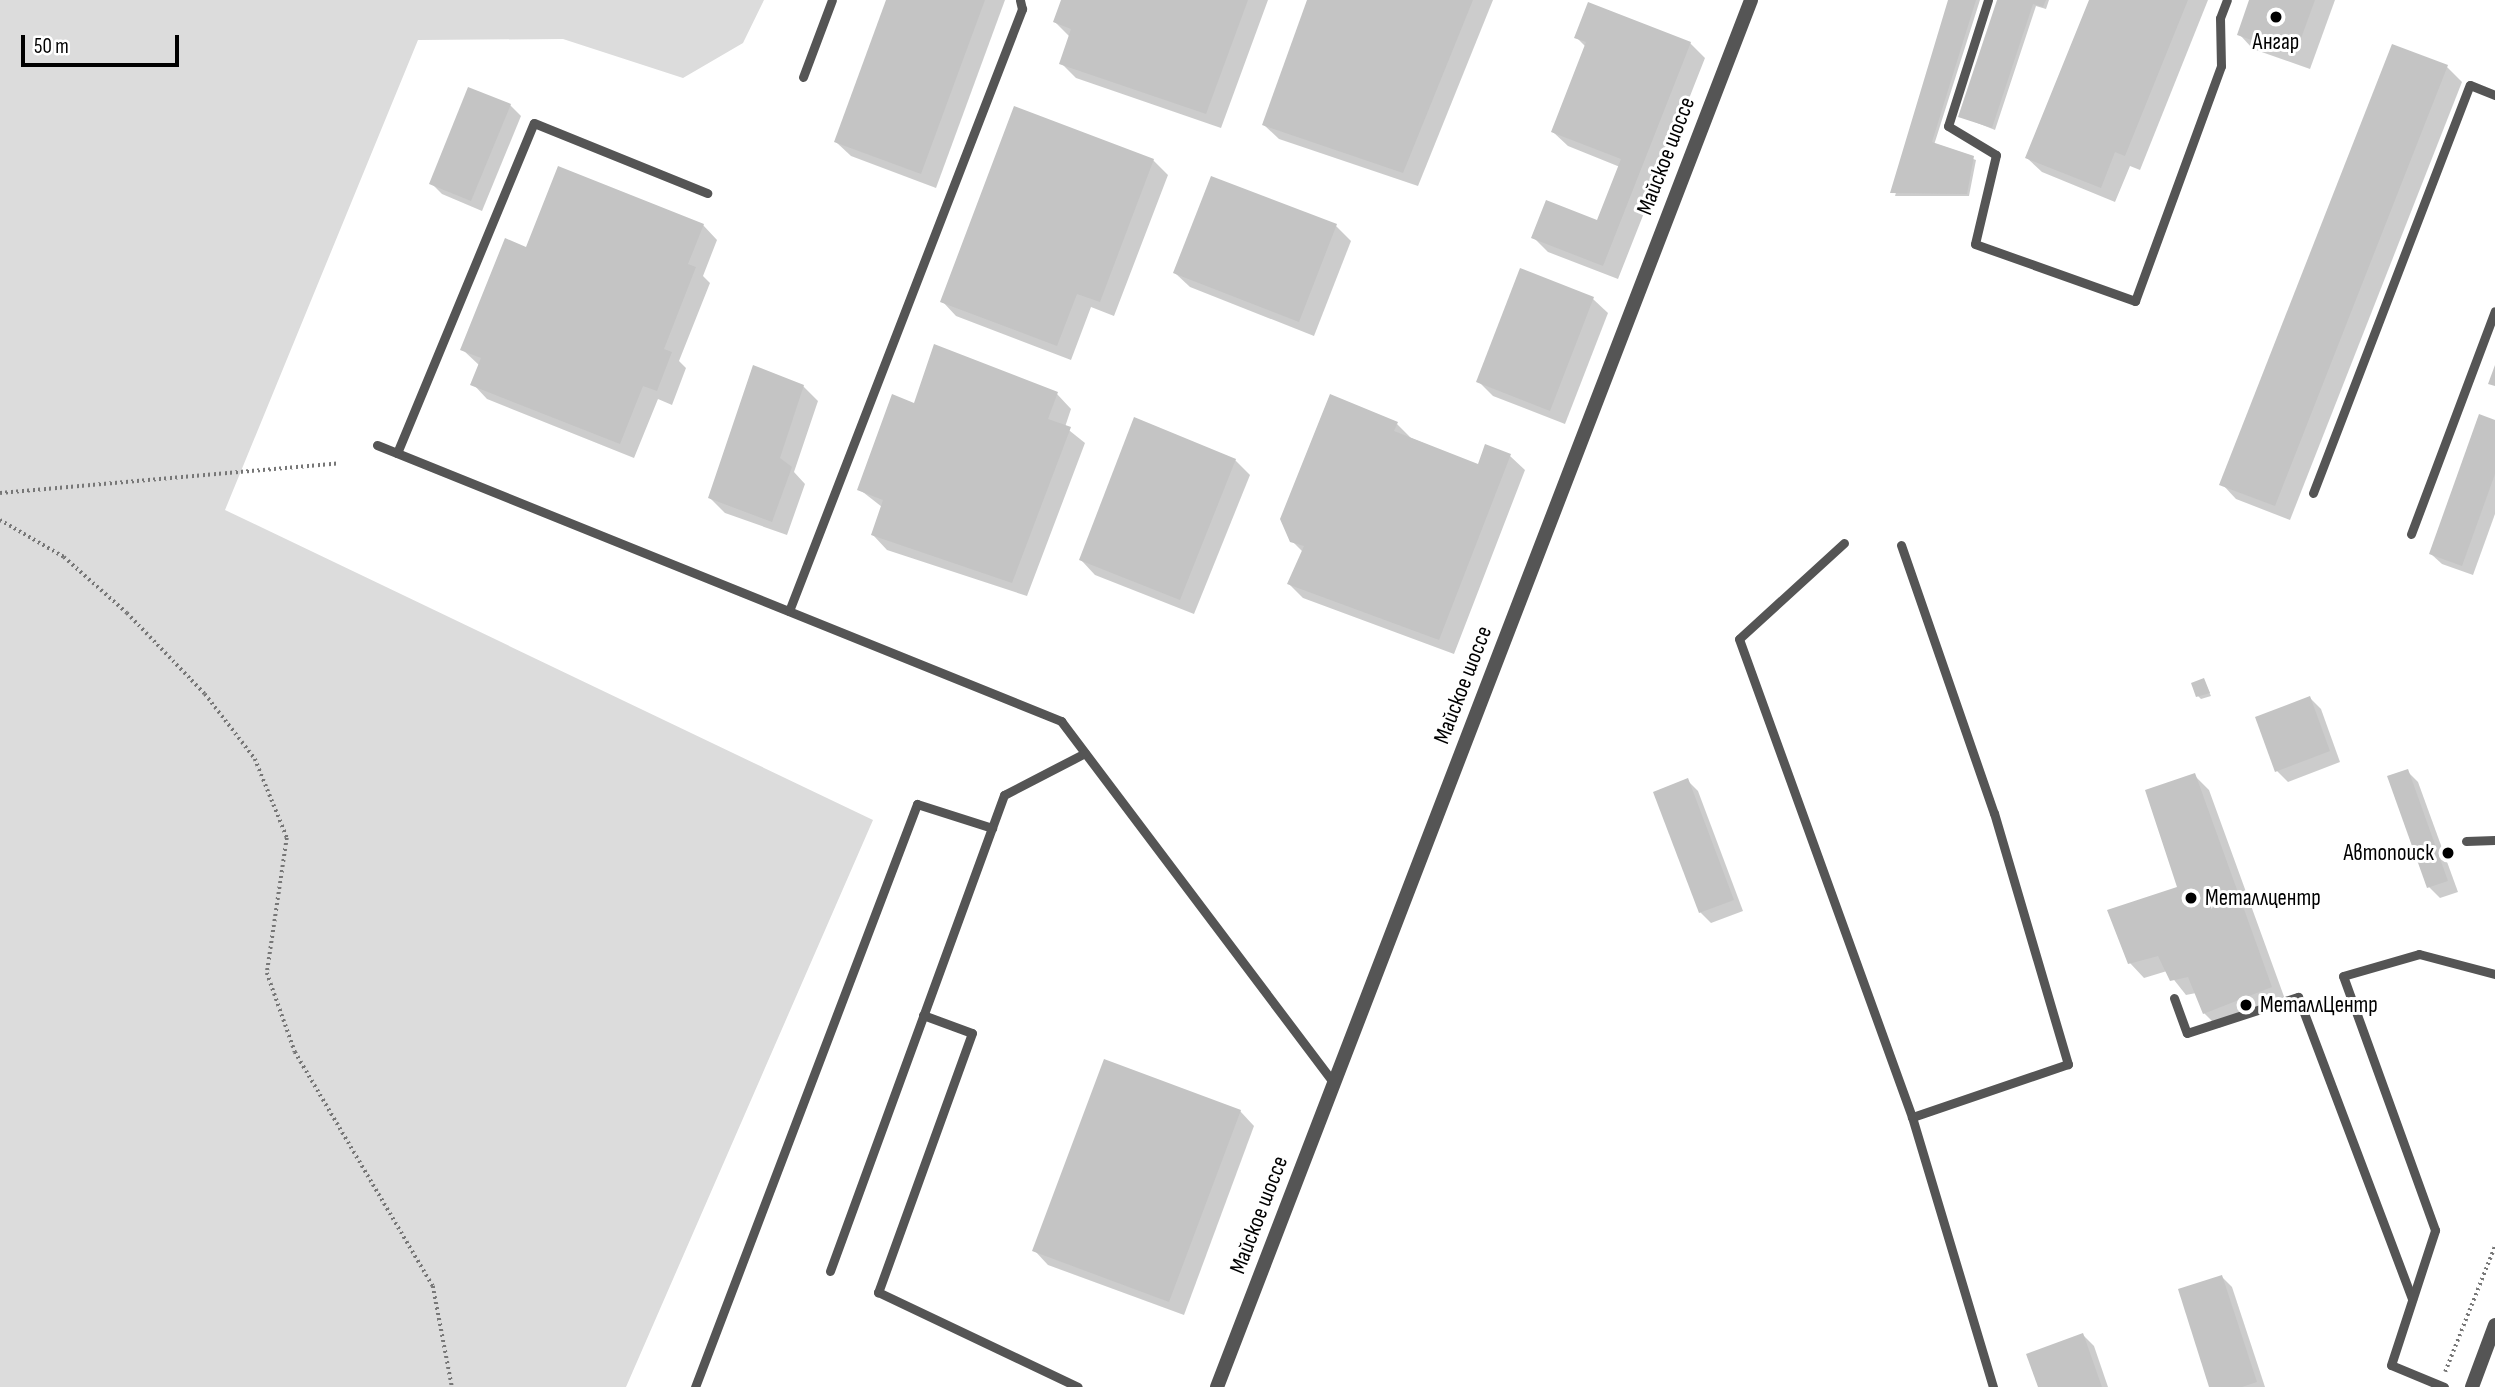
<!DOCTYPE html>
<meta charset="utf-8">
<style>
body{margin:0}
#map{position:relative;width:2495px;height:1387px;overflow:hidden;background:#fff;font-family:"Sofia Sans Condensed",sans-serif}
div>[style]{position:absolute}
.green>*{inset:0;background:#dcdcdc}
.shadow>*{inset:0;background:#0003}
.building>*{inset:0;background:#c4c4c4}
.path>*{height:3.5px;margin-top:-1.75px;transform-origin:0;background:repeating-linear-gradient(90deg,#777 0 2px,transparent 0 5.5px)}
.service>*{height:9px;margin:-4.5px;padding:0 4.5px;transform-origin:4.5px;border-radius:4.5px;background:#555}
.minor>*{height:14px;margin:-7px;padding:0 7px;transform-origin:7px;border-radius:7px;background:#555}
.tertiary>*{height:14px;margin:-7px;padding:0 7px;transform-origin:7px;border-radius:7px;background:#555}
.dots>*{width:19px;height:19px;translate:-50% -50%;box-sizing:border-box;border:4px solid #fff;border-radius:50%}
span{translate:-50% -50%;white-space:nowrap;text-align:center;line-height:1.15;-webkit-text-stroke:6px #fff;paint-order:stroke}
.poi-label{font-size:23px;color:#000}
.right{translate:-100% -50%;text-align:right}
.left{translate:0 -50%;text-align:left}
.street-label{font-size:23px;color:#000}
.scale{position:absolute;left:21px;top:35px;width:158px;height:32px;box-sizing:border-box;border:4px solid #000;border-top:0;padding-left:9px;font-size:21px;line-height:24px;white-space:nowrap;color:#000;-webkit-text-stroke:5px #fff;paint-order:stroke}
</style>
<div id="map">
<div class="green">
<i style="clip-path:polygon(0 0,764px 0,743px 43px,683px 78px,563px 39px,418px 40px,225px 510px,873px 820px,626px 1387px,0 1387px)"></i>
</div>
<div class="shadow">
<i style="clip-path:polygon(888px 0,1005px 0,936px 188px,851px 156px,836px 142px)"></i>
<i style="clip-path:polygon(1063px 0,1268px 0,1221px 128px,1076px 78px,1061px 63px,1070px 37px,1055px 22px)"></i>
<i style="clip-path:polygon(1309px 0,1493px 0,1418px 186px,1279px 139px,1264px 125px)"></i>
<i style="clip-path:polygon(1950px 0,1980px 0,1934px 145px,1976px 160px,1969px 196px,1895px 196px)"></i>
<i style="clip-path:polygon(1998px 0,2049px 0,2046px 9px,2036px 6px,1995px 130px,1960px 116px)"></i>
<i style="clip-path:polygon(2091px 0,2208px 0,2140px 170px,2130px 166px,2115px 202px,2042px 172px,2027px 158px)"></i>
<i style="clip-path:polygon(2251px 0,2335px 0,2310px 69px,2253px 49px,2239px 34px)"></i>
<i style="clip-path:polygon(1576px 37px,1690px 43px,1705px 58px,1618px 279px,1548px 252px,1533px 237px,1598px 222px,1620px 167px,1568px 146px,1553px 132px,1586px 47px)"></i>
<i style="clip-path:polygon(2393px 46px,2447px 67px,2462px 82px,2290px 520px,2236px 499px,2222px 484px)"></i>
<i style="clip-path:polygon(510px 105px,521px 116px,482px 211px,442px 194px,431px 183px)"></i>
<i style="clip-path:polygon(1153px 160px,1168px 175px,1114px 316px,1091px 307px,1071px 360px,956px 316px,942px 301px)"></i>
<i style="clip-path:polygon(703px 225px,717px 240px,703px 276px,710px 283px,679px 361px,686px 368px,672px 405px,658px 399px,634px 458px,487px 399px,473px 384px,480px 366px,463px 350px,527px 249px)"></i>
<i style="clip-path:polygon(1336px 226px,1351px 241px,1314px 336px,1190px 287px,1175px 273px)"></i>
<i style="clip-path:polygon(1593px 299px,1608px 313px,1565px 424px,1493px 396px,1478px 381px)"></i>
<i style="clip-path:polygon(803px 386px,818px 401px,794px 472px,805px 484px,787px 535px,725px 513px,710px 498px)"></i>
<i style="clip-path:polygon(1057px 394px,1071px 409px,1065px 427px,1085px 443px,1027px 596px,887px 550px,873px 535px,882px 507px,859px 489px,915px 406px)"></i>
<i style="clip-path:polygon(2495px 422px,2495px 514px,2473px 575px,2442px 564px,2431px 554px)"></i>
<i style="clip-path:polygon(1397px 424px,1411px 438px,1479px 466px,1486px 447px,1510px 456px,1525px 470px,1454px 654px,1303px 598px,1289px 584px,1303px 552px,1292px 541px)"></i>
<i style="clip-path:polygon(1235px 460px,1250px 475px,1194px 614px,1095px 575px,1081px 560px)"></i>
<i style="clip-path:polygon(2204px 680px,2211px 696px,2201px 699px,2198px 696px)"></i>
<i style="clip-path:polygon(2310px 698px,2321px 709px,2340px 762px,2288px 782px,2277px 771px)"></i>
<i style="clip-path:polygon(2407px 771px,2418px 782px,2458px 892px,2440px 898px,2429px 887px)"></i>
<i style="clip-path:polygon(2194px 775px,2209px 790px,2286px 1002px,2219px 1028px,2204px 1013px,2196px 993px,2186px 995px,2167px 971px,2144px 978px,2130px 963px,2179px 888px)"></i>
<i style="clip-path:polygon(1687px 780px,1698px 791px,1743px 911px,1711px 923px,1700px 912px)"></i>
<i style="clip-path:polygon(1240px 1111px,1254px 1126px,1184px 1315px,1048px 1265px,1034px 1250px)"></i>
<i style="clip-path:polygon(2222px 1277px,2232px 1287px,2265px 1387px,2211px 1387px)"></i>
<i style="clip-path:polygon(2083px 1335px,2094px 1346px,2108px 1387px,2040px 1387px)"></i>
</div>
<div class="building">
<i style="clip-path:polygon(886px 0,985px 0,921px 174px,834px 142px)"></i>
<i style="clip-path:polygon(1061px 0,1248px 0,1206px 114px,1059px 64px,1071px 29px,1053px 22px)"></i>
<i style="clip-path:polygon(1307px 0,1473px 0,1403px 173px,1262px 125px)"></i>
<i style="clip-path:polygon(1948px 0,1976px 0,1932px 142px,1974px 156px,1967px 194px,1890px 193px)"></i>
<i style="clip-path:polygon(1997px 0,2046px 0,2043px 7px,2033px 4px,1992px 128px,1958px 117px)"></i>
<i style="clip-path:polygon(2089px 0,2188px 0,2125px 156px,2115px 152px,2101px 188px,2025px 158px)"></i>
<i style="clip-path:polygon(2249px 0,2315px 0,2295px 55px,2237px 35px)"></i>
<i style="clip-path:polygon(1588px 2px,1691px 42px,1603px 266px,1531px 238px,1546px 200px,1597px 220px,1621px 159px,1551px 132px,1586px 42px,1574px 38px)"></i>
<i style="clip-path:polygon(2392px 44px,2448px 65px,2275px 506px,2219px 485px)"></i>
<i style="clip-path:polygon(468px 87px,511px 104px,471px 201px,429px 184px)"></i>
<i style="clip-path:polygon(1014px 106px,1154px 159px,1100px 302px,1077px 294px,1057px 346px,940px 302px)"></i>
<i style="clip-path:polygon(558px 166px,704px 224px,688px 264px,696px 267px,664px 349px,672px 352px,657px 391px,643px 386px,620px 444px,470px 385px,481px 358px,460px 350px,505px 238px,526px 247px)"></i>
<i style="clip-path:polygon(1211px 176px,1337px 224px,1299px 322px,1173px 273px)"></i>
<i style="clip-path:polygon(1520px 268px,1594px 297px,1550px 411px,1476px 382px)"></i>
<i style="clip-path:polygon(934px 344px,1058px 392px,1048px 419px,1071px 427px,1012px 583px,871px 535px,883px 500px,857px 490px,892px 394px,914px 403px)"></i>
<i style="clip-path:polygon(753px 365px,804px 385px,780px 458px,792px 467px,772px 522px,708px 498px)"></i>
<i style="clip-path:polygon(2495px 365px,2495px 386px,2488px 384px)"></i>
<i style="clip-path:polygon(1330px 394px,1398px 422px,1394px 431px,1478px 464px,1485px 444px,1511px 454px,1439px 640px,1287px 584px,1304px 546px,1290px 542px,1280px 519px)"></i>
<i style="clip-path:polygon(2479px 414px,2495px 420px,2495px 474px,2462px 566px,2429px 554px)"></i>
<i style="clip-path:polygon(1134px 417px,1236px 459px,1180px 600px,1079px 560px)"></i>
<i style="clip-path:polygon(2204px 678px,2210px 693px,2196px 697px,2191px 683px)"></i>
<i style="clip-path:polygon(2310px 696px,2330px 751px,2275px 772px,2255px 717px)"></i>
<i style="clip-path:polygon(2408px 769px,2448px 881px,2427px 888px,2387px 776px)"></i>
<i style="clip-path:polygon(2195px 773px,2272px 987px,2203px 1014px,2188px 977px,2170px 981px,2158px 956px,2128px 964px,2107px 910px,2177px 887px,2145px 790px)"></i>
<i style="clip-path:polygon(1688px 778px,1734px 900px,1699px 913px,1653px 792px)"></i>
<i style="clip-path:polygon(1104px 1059px,1241px 1110px,1169px 1302px,1032px 1251px)"></i>
<i style="clip-path:polygon(2222px 1275px,2257px 1382px,2242px 1387px,2209px 1387px,2178px 1289px)"></i>
<i style="clip-path:polygon(2083px 1333px,2102px 1387px,2038px 1387px,2026px 1354px)"></i>
</div>
<div class="path">
<i style="left:0;top:493px;width:341px;rotate:-5deg"></i>
<i style="left:0;top:520px;width:74px;rotate:30deg"></i>
<i style="left:64px;top:557px;width:84px;rotate:41.6deg"></i>
<i style="left:127px;top:613px;width:112px;rotate:46.1deg"></i>
<i style="left:205px;top:694px;width:82px;rotate:52.4deg"></i>
<i style="left:255px;top:759px;width:85px;rotate:67.9deg"></i>
<i style="left:287px;top:838px;width:136px;rotate:98.4deg"></i>
<i style="left:267px;top:973px;width:84px;rotate:70.5deg"></i>
<i style="left:295px;top:1052px;width:272px;rotate:59.5deg"></i>
<i style="left:433px;top:1286px;width:103px;rotate:79.3deg"></i>
<i style="left:2445px;top:1372px;width:136px;rotate:-68.4deg"></i>
</div>
<div class="service">
<i style="left:1988px;top:0;width:132px;rotate:107.6deg"></i>
<i style="left:1948px;top:126px;width:56px;rotate:31.1deg"></i>
<i style="left:1996px;top:155px;width:91px;rotate:103.3deg"></i>
<i style="left:1975px;top:244px;width:170px;rotate:19.6deg"></i>
<i style="left:2135px;top:301px;width:250px;rotate:-69.9deg"></i>
<i style="left:2221px;top:66px;width:48px;rotate:-91.2deg"></i>
<i style="left:2220px;top:18px;width:19px;rotate:-69deg"></i>
<i style="left:803px;top:77px;width:82px;rotate:-69.4deg"></i>
<i style="left:377px;top:445px;width:738px;rotate:21.97deg"></i>
<i style="left:1061px;top:721px;width:453px;rotate:53deg"></i>
<i style="left:397px;top:453px;width:357px;rotate:-67.5deg"></i>
<i style="left:534px;top:123px;width:187px;rotate:22deg"></i>
<i style="left:2313px;top:493px;width:437px;rotate:-69deg"></i>
<i style="left:2470px;top:85px;width:27px;rotate:22deg"></i>
<i style="left:2411px;top:534px;width:238px;rotate:-69.4deg"></i>
<i style="left:1844px;top:543px;width:142px;rotate:137.6deg"></i>
<i style="left:1739px;top:639px;width:508px;rotate:70.1deg"></i>
<i style="left:1912px;top:1117px;width:282px;rotate:73.3deg"></i>
<i style="left:1901px;top:545px;width:284px;rotate:70.9deg"></i>
<i style="left:1994px;top:813px;width:262px;rotate:73.6deg"></i>
<i style="left:2068px;top:1064px;width:165px;rotate:161.2deg"></i>
<i style="left:789px;top:611px;width:646px;rotate:-68.84deg"></i>
<i style="left:1022px;top:9px;width:9px;rotate:-103deg"></i>
<i style="left:2466px;top:841px;width:29px;rotate:-2deg"></i>
<i style="left:2174px;top:998px;width:37px;rotate:70deg"></i>
<i style="left:2187px;top:1033px;width:117px;rotate:-18deg"></i>
<i style="left:2298px;top:997px;width:323px;rotate:69.3deg"></i>
<i style="left:923px;top:1015px;width:52px;rotate:20.2deg"></i>
<i style="left:972px;top:1033px;width:276px;rotate:109.9deg"></i>
<i style="left:878px;top:1292px;width:221px;rotate:25.4deg"></i>
<i style="left:830px;top:1271px;width:507px;rotate:-69.92deg"></i>
<i style="left:1004px;top:795px;width:91px;rotate:-27.4deg"></i>
<i style="left:695px;top:1387px;width:624px;rotate:-69.15deg"></i>
<i style="left:917px;top:804px;width:79px;rotate:17.7deg"></i>
<i style="left:2444px;top:1387px;width:57px;rotate:-157.5deg"></i>
<i style="left:2391px;top:1365px;width:142px;rotate:-71.9deg"></i>
<i style="left:2435px;top:1230px;width:270px;rotate:-109.9deg"></i>
<i style="left:2343px;top:976px;width:79px;rotate:-16.1deg"></i>
<i style="left:2419px;top:954px;width:79px;rotate:14.7deg"></i>
</div>
<div class="minor">
<i style="left:1217px;top:1387px;width:1486px;rotate:-68.94deg"></i>
</div>
<div class="tertiary">
<i style="left:2472px;top:1387px;width:66px;rotate:-69.6deg"></i>
</div>
<div class="dots">
<i style="left:2276px;top:17px;background:#000"></i>
<i style="left:2448px;top:853px;background:#000"></i>
<i style="left:2191px;top:898px;background:#000"></i>
<i style="left:2246px;top:1005px;background:#000"></i>
</div>
<div class="poi-label">
<span style="left:2276px;top:42px">Ангар</span>
<span class="right" style="left:2434px;top:853px">Автопоиск</span>
<span class="left" style="left:2205px;top:898px">Металлцентр</span>
<span class="left" style="left:2260px;top:1005px">МеталлЦентр</span>
</div>
<div class="street-label">
<span style="left:1666px;top:156px;rotate:-69deg">Майское шоссе</span>
<span style="left:1463px;top:685px;rotate:-69deg">Майское шоссе</span>
<span style="left:1259px;top:1215px;rotate:-69deg">Майское шоссе</span>
</div>
<div class="scale">50 m</div>
</div>
